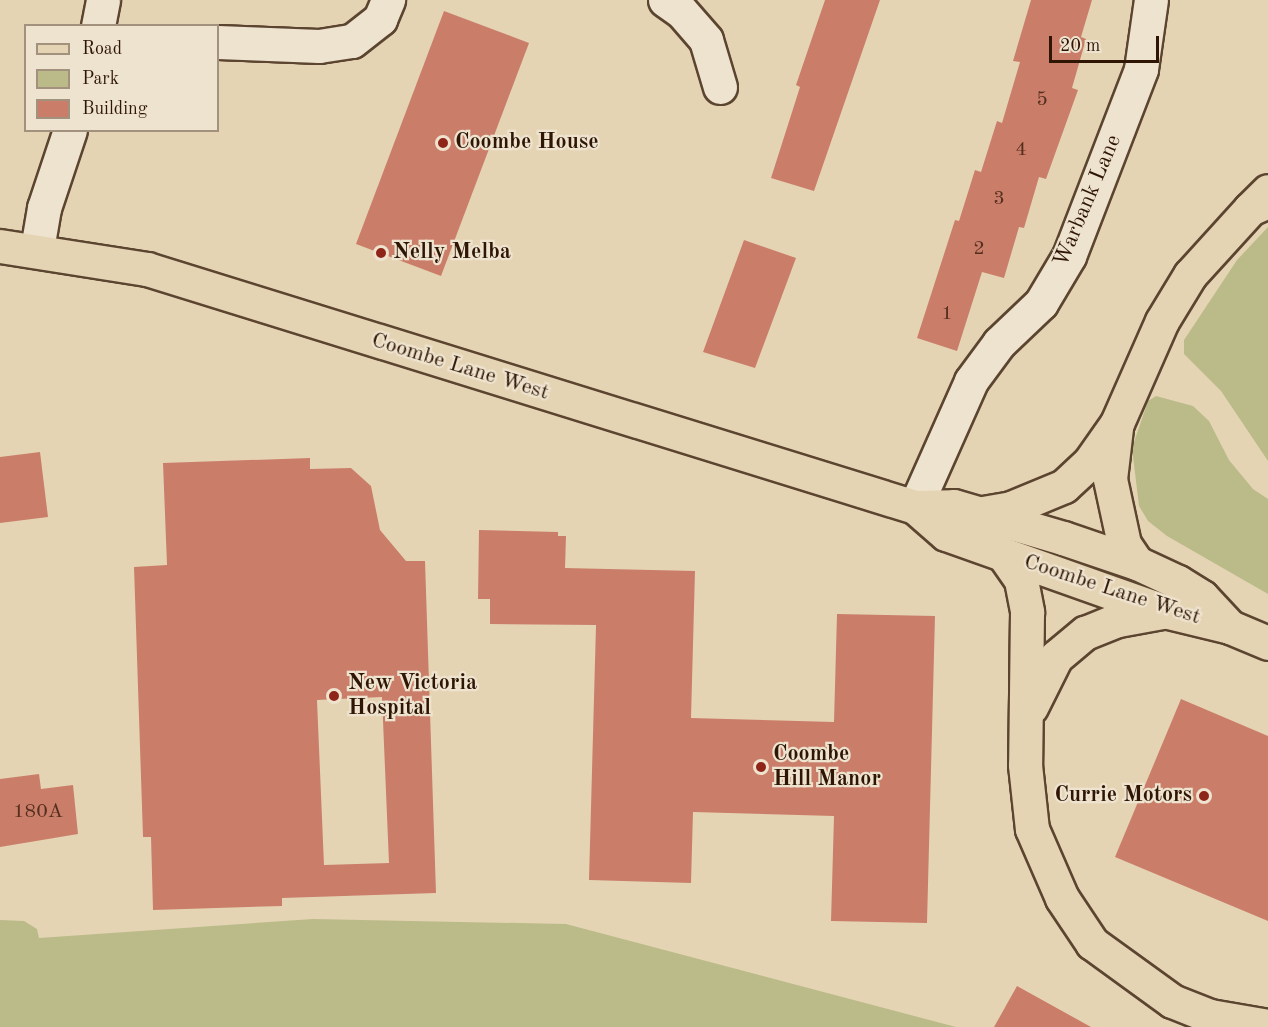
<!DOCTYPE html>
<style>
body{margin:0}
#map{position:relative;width:1268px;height:1027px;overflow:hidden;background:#e5d4b4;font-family:"Old Standard TT",serif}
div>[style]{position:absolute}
.green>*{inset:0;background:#bbbb89}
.building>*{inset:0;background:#ca7e69}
.roads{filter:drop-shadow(2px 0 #5c4530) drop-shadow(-2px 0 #5c4530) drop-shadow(0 2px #5c4530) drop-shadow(0 -2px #5c4530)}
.minor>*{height:33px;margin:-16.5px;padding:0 16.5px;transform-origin:16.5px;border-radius:16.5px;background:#eee3ce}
.major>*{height:33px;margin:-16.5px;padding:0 16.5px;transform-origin:16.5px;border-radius:16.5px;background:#e5d4b4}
.highway>*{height:33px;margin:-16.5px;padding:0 16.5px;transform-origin:16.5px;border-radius:16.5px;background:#e5d4b4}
.dots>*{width:16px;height:16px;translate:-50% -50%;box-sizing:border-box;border:3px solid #eee3ce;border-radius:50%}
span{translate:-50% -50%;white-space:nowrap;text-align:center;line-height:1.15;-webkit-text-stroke:4.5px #eee3ce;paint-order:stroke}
.number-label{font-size:20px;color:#552f1d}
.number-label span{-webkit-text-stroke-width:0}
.poi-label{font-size:22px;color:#2e1504;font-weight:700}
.left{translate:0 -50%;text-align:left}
.right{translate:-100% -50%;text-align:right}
.street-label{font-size:22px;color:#2e1504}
.legend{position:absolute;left:24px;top:24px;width:195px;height:108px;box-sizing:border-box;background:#eee3ce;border:2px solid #a1917d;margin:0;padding:8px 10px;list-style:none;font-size:18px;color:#2e1504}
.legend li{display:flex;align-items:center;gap:12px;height:30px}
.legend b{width:30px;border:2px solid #a1917d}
.scale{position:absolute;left:1049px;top:36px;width:110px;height:27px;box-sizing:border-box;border:3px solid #2e1504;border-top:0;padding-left:8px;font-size:18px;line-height:21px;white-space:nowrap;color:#2e1504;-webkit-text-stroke:4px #eee3ce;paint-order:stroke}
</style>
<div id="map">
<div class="green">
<i style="clip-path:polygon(1268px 227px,1268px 461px,1221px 391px,1184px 354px,1184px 340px,1237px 260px)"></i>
<i style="clip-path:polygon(1156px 396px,1193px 406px,1209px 421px,1229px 460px,1253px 489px,1268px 499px,1268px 594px,1167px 536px,1148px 521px,1139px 506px,1132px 448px,1148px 401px)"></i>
<i style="clip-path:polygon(313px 919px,566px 924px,956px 1027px,0 1027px,0 920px,24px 921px,37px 929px,39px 938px)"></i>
</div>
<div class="building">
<i style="clip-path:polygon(825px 0,880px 0,814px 191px,771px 178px,800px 87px,796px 85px)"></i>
<i style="clip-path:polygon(1031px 0,1092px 0,1081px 37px,1086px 39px,1072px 88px,1078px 90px,1046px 179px,1039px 177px,1024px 228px,1019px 227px,1004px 278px,982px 272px,957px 351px,917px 338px,955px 220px,959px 221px,975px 170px,981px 172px,997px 121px,1002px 123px,1020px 62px,1013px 61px)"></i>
<i style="clip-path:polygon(444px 11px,529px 43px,441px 276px,356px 244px)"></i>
<i style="clip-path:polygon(744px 240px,796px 258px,755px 368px,703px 352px)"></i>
<i style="clip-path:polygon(40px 452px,48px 517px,0 523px,0 457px)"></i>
<i style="clip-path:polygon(evenodd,310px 458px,310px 469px,351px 468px,371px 486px,380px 530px,406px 561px,425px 561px,436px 893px,282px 898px,282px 906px,153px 910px,151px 837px,143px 837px,134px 567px,167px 565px,163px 463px,310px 458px,382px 697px,389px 863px,324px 865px,317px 700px,382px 697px)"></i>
<i style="clip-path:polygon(479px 530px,558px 532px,558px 536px,566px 536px,565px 568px,695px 571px,691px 718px,834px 722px,837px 614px,935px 616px,927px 923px,831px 921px,834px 816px,693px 812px,691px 883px,589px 880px,596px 625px,490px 624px,490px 599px,478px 599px)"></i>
<i style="clip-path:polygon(1181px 699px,1268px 736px,1268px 921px,1115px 857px)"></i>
<i style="clip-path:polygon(39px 774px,41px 789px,73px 785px,78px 834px,0 847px,0 779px)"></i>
<i style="clip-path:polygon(1017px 986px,1091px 1027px,994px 1027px)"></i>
</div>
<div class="roads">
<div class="minor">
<i style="left:665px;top:0;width:19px;rotate:35deg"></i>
<i style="left:681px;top:11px;width:38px;rotate:49deg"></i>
<i style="left:706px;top:40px;width:49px;rotate:73.4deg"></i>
<i style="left:98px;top:26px;width:26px;rotate:-79deg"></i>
<i style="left:218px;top:42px;width:101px;rotate:2.3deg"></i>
<i style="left:319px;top:46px;width:33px;rotate:-9deg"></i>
<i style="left:352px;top:41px;width:36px;rotate:-38deg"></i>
<i style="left:380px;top:19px;width:21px;rotate:-67deg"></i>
<i style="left:37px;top:249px;width:42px;rotate:-80.3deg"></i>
<i style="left:44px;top:208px;width:82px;rotate:-71.6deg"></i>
<i style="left:915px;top:507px;width:138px;rotate:-66deg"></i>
<i style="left:971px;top:381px;width:47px;rotate:-53.6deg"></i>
<i style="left:999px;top:343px;width:58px;rotate:-43.6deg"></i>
<i style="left:1041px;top:303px;width:55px;rotate:-59.2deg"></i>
<i style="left:1069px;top:256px;width:200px;rotate:-68.9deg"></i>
<i style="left:1141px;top:69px;width:70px;rotate:-81.8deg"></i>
</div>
<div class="major">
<i style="left:0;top:246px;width:149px;rotate:8.9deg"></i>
<i style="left:147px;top:269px;width:804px;rotate:17.22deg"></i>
<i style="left:915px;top:507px;width:39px;rotate:-1deg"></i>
<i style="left:954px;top:506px;width:114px;rotate:16.4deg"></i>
<i style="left:1063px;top:538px;width:78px;rotate:18.7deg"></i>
<i style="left:1137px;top:563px;width:45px;rotate:24.9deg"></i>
<i style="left:1178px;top:582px;width:28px;rotate:32deg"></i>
<i style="left:1202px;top:597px;width:41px;rotate:47deg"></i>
<i style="left:1116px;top:428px;width:51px;rotate:96.7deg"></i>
<i style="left:1110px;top:479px;width:66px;rotate:77.8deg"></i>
<i style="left:1124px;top:544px;width:23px;rotate:56deg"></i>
<i style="left:915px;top:507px;width:41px;rotate:41.1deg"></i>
<i style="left:946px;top:534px;width:231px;rotate:19.5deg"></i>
<i style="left:1164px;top:611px;width:68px;rotate:13.6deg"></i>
<i style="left:1230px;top:627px;width:41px;rotate:22.8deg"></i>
<i style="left:983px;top:513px;width:28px;rotate:-10deg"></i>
<i style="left:1011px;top:508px;width:57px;rotate:-22.5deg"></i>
<i style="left:1064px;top:486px;width:34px;rotate:-43deg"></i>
<i style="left:1089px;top:463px;width:49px;rotate:-55deg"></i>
<i style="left:1117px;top:423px;width:111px;rotate:-66.2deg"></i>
<i style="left:1162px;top:321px;width:54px;rotate:-58.7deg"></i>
<i style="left:1190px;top:275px;width:89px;rotate:-47.7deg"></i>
<i style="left:1250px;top:209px;width:20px;rotate:-24deg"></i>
<i style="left:1003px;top:554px;width:32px;rotate:55deg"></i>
<i style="left:1021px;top:580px;width:33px;rotate:79deg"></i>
<i style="left:1027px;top:612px;width:153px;rotate:90.7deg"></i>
<i style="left:1025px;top:765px;width:64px;rotate:83.8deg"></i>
<i style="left:1032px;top:829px;width:75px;rotate:66.5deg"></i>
<i style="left:1062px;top:898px;width:54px;rotate:56.3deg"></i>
<i style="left:1092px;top:943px;width:99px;rotate:35.9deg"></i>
<i style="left:1172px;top:1001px;width:41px;rotate:21.5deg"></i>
<i style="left:1210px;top:1016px;width:59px;rotate:9.8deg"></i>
<i style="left:1031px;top:707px;width:56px;rotate:-63.4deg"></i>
<i style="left:1056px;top:657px;width:38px;rotate:-40deg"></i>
<i style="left:1085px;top:633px;width:35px;rotate:-22deg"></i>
<i style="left:1118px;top:620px;width:45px;rotate:-10.3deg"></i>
</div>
<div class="highway">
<i style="left:1250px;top:209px;width:25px;rotate:-45deg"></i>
</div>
</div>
<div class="dots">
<i style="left:443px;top:143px;background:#8f2418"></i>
<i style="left:381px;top:253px;background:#8f2418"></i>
<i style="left:334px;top:696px;background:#8f2418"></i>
<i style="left:761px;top:767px;background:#8f2418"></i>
<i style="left:1204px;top:796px;background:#8f2418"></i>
</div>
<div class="number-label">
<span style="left:1042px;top:100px">5</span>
<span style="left:1021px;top:150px">4</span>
<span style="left:999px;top:199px">3</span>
<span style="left:979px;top:249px">2</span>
<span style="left:947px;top:314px">1</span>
<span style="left:38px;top:812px">180A</span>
</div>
<div class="poi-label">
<span class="left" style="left:455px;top:143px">Coombe House</span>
<span class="left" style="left:393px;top:253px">Nelly Melba</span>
<span class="left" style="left:348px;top:696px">New Victoria<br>Hospital</span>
<span class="left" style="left:773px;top:767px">Coombe<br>Hill Manor</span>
<span class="right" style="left:1192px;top:796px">Currie Motors</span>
</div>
<div class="street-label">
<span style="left:1088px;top:201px;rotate:-67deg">Warbank Lane</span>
<span style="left:460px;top:367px;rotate:17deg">Coombe Lane West</span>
<span style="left:1112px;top:590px;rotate:18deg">Coombe Lane West</span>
</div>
<ul class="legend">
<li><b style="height:8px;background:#e5d4b4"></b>Road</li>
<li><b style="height:16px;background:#bbbb89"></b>Park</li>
<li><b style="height:16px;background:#ca7e69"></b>Building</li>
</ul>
<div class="scale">20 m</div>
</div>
